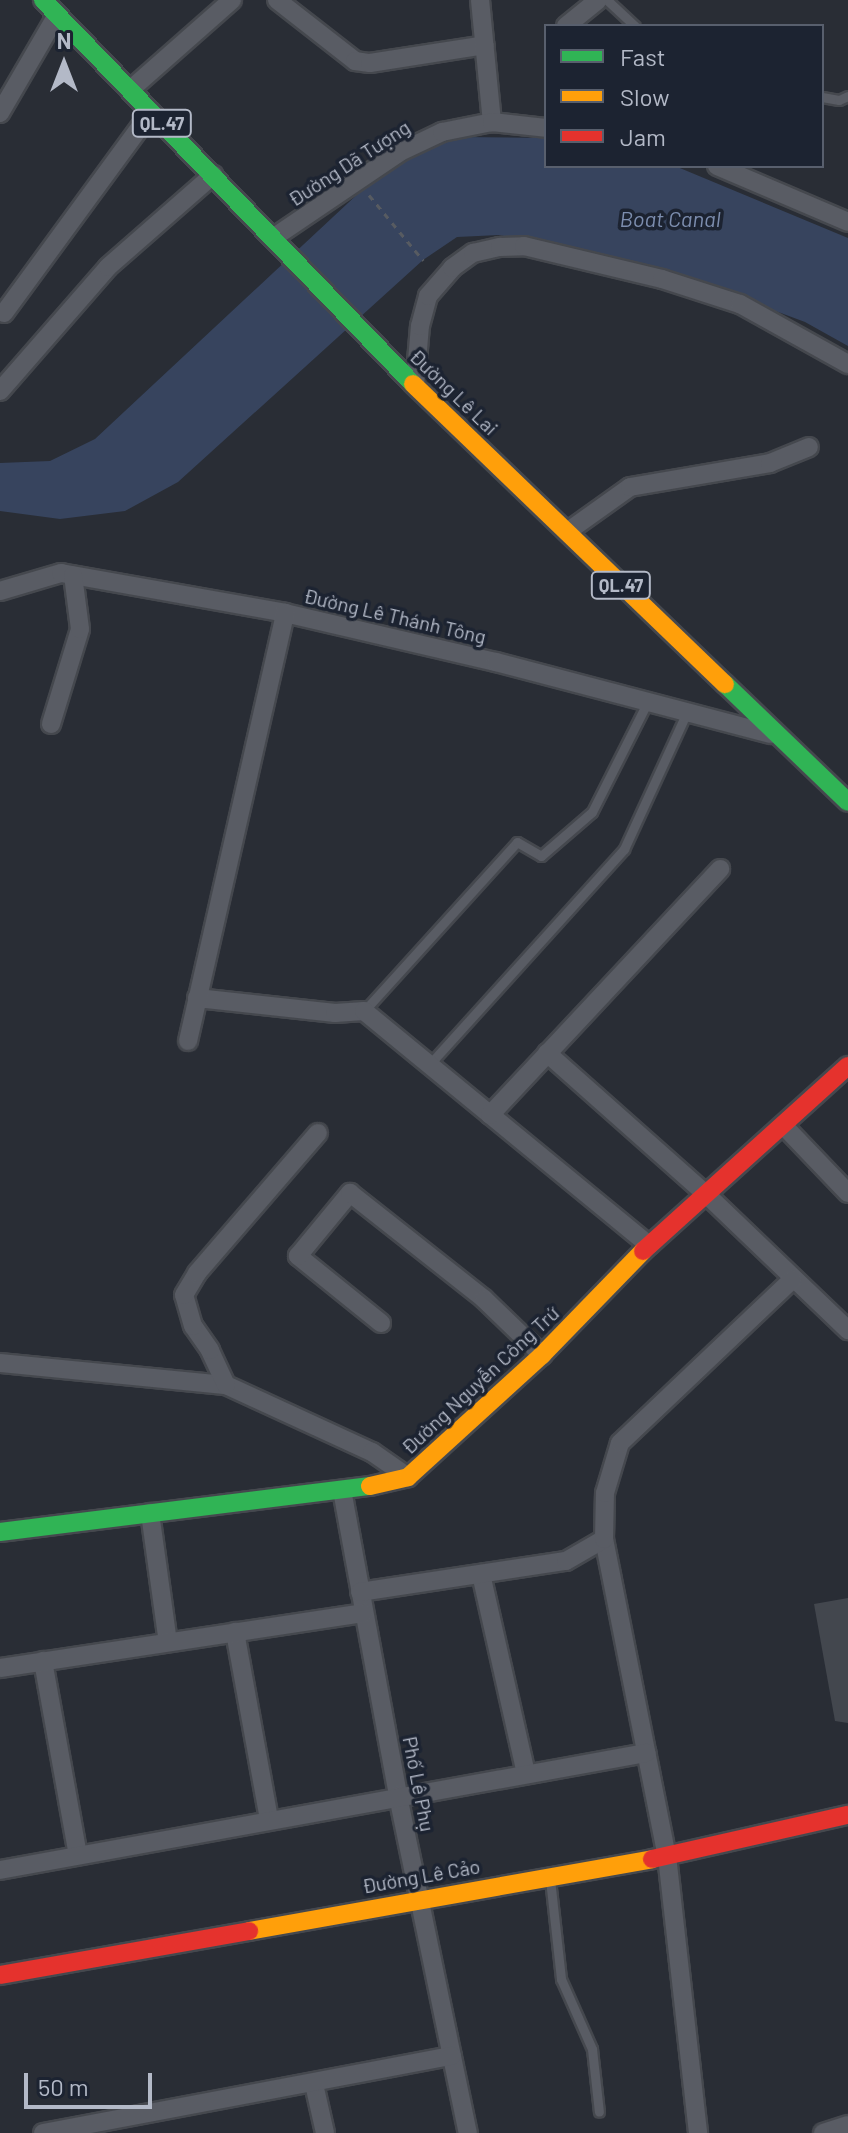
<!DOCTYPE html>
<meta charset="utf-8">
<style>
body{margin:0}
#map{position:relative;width:848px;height:2133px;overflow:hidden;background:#292d35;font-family:Barlow,sans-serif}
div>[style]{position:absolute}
.water>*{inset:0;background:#37445e}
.building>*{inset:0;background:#43474e}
.path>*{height:3px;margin-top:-1.5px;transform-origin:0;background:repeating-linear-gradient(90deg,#575b61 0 6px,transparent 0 12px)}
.roads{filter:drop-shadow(2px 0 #45484e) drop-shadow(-2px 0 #45484e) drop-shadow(0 2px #45484e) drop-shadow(0 -2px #45484e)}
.lane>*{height:9px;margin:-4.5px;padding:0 4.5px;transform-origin:4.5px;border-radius:4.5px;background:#595c64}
.street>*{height:18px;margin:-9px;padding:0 9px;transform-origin:9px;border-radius:9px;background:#595c64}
.fast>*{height:18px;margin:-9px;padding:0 9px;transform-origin:9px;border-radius:9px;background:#30b455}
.slow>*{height:18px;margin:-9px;padding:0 9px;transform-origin:9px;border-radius:9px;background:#ff9f0a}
.jam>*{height:18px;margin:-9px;padding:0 9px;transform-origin:9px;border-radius:9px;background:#e5322d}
span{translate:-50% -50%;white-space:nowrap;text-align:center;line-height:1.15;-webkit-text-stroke:7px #1c2331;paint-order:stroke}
.shield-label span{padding:2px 6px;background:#1c2331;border:2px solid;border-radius:6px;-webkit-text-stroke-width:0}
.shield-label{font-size:18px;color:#b3b9c7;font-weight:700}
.street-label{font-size:20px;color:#b3b9c7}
.water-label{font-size:22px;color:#7c8dae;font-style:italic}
.legend{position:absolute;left:544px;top:24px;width:280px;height:144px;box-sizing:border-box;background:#1c2331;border:2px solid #585f6d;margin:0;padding:10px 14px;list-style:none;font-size:24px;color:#b3b9c7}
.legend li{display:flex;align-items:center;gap:16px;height:40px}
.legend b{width:40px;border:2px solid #585f6d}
.north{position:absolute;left:24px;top:24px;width:80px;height:80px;-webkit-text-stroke:6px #1c2331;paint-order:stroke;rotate:0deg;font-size:22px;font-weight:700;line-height:32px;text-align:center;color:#b3b9c7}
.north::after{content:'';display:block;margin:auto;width:28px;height:36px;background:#b3b9c7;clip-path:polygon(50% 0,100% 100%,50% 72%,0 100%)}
.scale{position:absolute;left:24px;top:2073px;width:128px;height:36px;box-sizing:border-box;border:4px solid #b3b9c7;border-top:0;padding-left:10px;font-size:24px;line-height:28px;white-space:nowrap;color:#b3b9c7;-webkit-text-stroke:6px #1c2331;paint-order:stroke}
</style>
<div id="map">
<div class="water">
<i style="clip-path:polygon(459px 137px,546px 138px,546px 166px,675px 166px,848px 238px,848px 346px,805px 322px,709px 286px,607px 256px,499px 235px,457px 237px,423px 260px,178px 482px,125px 511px,60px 519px,0 511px,0 463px,50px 461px,95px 439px,363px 189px,417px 152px)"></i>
</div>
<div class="building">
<i style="clip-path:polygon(848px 1598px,848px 1723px,835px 1721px,814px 1604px)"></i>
</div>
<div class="path">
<i style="left:369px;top:195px;width:85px;rotate:50.3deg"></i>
</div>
<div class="roads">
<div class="lane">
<i style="left:607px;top:0;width:38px;rotate:43deg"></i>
<i style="left:822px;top:97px;width:17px;rotate:10deg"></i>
<i style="left:839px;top:100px;width:10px;rotate:-24deg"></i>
<i style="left:364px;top:1011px;width:228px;rotate:-47.8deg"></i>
<i style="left:517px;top:842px;width:28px;rotate:30deg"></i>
<i style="left:541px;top:856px;width:67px;rotate:-40.8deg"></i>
<i style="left:592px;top:812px;width:124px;rotate:-63.2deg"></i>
<i style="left:429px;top:1065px;width:291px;rotate:-47.9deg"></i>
<i style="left:624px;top:849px;width:151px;rotate:-65.3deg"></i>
<i style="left:550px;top:1879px;width:101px;rotate:83.7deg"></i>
<i style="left:561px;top:1979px;width:77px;rotate:66.1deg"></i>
<i style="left:592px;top:2049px;width:63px;rotate:83.7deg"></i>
</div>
<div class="street">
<i style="left:277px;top:0;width:99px;rotate:38deg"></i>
<i style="left:355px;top:61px;width:15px;rotate:8deg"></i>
<i style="left:370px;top:63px;width:116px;rotate:-8.9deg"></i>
<i style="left:480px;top:0;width:123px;rotate:84.4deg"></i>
<i style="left:566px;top:26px;width:41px;rotate:-39.1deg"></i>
<i style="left:130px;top:90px;width:136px;rotate:-41.4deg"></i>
<i style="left:0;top:113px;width:113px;rotate:-59.8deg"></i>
<i style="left:717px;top:166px;width:142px;rotate:23.1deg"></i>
<i style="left:273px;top:238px;width:153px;rotate:-34.1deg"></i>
<i style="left:400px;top:152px;width:47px;rotate:-25.5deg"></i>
<i style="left:442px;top:132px;width:51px;rotate:-11.3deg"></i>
<i style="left:492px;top:122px;width:54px;rotate:6.3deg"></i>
<i style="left:4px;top:313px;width:249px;rotate:-53.8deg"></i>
<i style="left:415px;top:385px;width:59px;rotate:-85.2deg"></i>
<i style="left:420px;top:326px;width:31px;rotate:-75deg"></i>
<i style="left:428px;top:296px;width:37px;rotate:-49deg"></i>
<i style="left:452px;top:268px;width:26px;rotate:-36deg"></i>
<i style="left:473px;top:253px;width:28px;rotate:-13deg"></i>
<i style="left:500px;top:247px;width:24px;rotate:-2deg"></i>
<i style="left:524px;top:246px;width:142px;rotate:13.4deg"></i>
<i style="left:662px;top:279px;width:82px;rotate:17.8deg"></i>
<i style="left:740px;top:304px;width:124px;rotate:29.1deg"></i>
<i style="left:0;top:391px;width:164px;rotate:-48.9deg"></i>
<i style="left:108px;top:267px;width:140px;rotate:-41.2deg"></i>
<i style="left:567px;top:532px;width:77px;rotate:-35.5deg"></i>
<i style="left:630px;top:487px;width:142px;rotate:-9.7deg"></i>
<i style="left:770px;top:463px;width:42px;rotate:-22.3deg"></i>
<i style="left:0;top:591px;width:64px;rotate:-16.4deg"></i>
<i style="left:61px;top:573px;width:228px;rotate:10.1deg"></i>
<i style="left:285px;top:613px;width:217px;rotate:13.1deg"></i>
<i style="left:496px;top:662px;width:284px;rotate:14.7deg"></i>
<i style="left:51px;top:724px;width:99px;rotate:-73deg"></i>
<i style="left:80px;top:629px;width:54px;rotate:-97.4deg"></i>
<i style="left:197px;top:998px;width:139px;rotate:6.2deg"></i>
<i style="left:335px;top:1013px;width:29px;rotate:-4deg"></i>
<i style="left:364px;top:1011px;width:369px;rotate:39.4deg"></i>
<i style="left:188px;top:1041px;width:439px;rotate:-77.2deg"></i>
<i style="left:547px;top:1053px;width:213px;rotate:41.6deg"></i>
<i style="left:706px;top:1194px;width:197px;rotate:43.8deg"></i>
<i style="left:490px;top:1115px;width:337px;rotate:-46.9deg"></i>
<i style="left:783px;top:1125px;width:94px;rotate:46.3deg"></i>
<i style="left:381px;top:1323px;width:107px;rotate:-141.1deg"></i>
<i style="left:298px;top:1256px;width:82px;rotate:-50.5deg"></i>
<i style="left:350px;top:1193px;width:171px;rotate:38.3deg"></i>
<i style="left:484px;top:1299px;width:81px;rotate:44deg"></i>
<i style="left:0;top:1363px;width:227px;rotate:5.6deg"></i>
<i style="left:226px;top:1385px;width:161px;rotate:24.7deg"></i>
<i style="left:372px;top:1452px;width:44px;rotate:34.8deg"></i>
<i style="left:226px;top:1385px;width:38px;rotate:-115deg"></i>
<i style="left:210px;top:1350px;width:29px;rotate:-125deg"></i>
<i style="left:193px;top:1326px;width:32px;rotate:-106deg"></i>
<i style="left:184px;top:1295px;width:26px;rotate:-59deg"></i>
<i style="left:197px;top:1273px;width:185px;rotate:-49.2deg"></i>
<i style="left:342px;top:1490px;width:311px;rotate:79.6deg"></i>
<i style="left:398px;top:1796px;width:344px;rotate:78.3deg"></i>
<i style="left:150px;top:1513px;width:130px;rotate:82.1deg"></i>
<i style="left:604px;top:1539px;width:323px;rotate:78.8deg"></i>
<i style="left:667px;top:1856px;width:279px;rotate:83.6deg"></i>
<i style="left:481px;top:1574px;width:205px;rotate:77.3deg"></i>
<i style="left:360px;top:1592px;width:208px;rotate:-8.6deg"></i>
<i style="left:566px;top:1561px;width:44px;rotate:-30.1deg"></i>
<i style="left:604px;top:1539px;width:46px;rotate:-88.8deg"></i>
<i style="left:605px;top:1493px;width:52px;rotate:-73.3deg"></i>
<i style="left:620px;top:1443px;width:238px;rotate:-43.5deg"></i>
<i style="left:235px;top:1632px;width:191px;rotate:79.7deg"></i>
<i style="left:43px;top:1661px;width:197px;rotate:79.8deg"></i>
<i style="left:0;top:1668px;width:368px;rotate:-8.6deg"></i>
<i style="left:0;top:1870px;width:657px;rotate:-10.27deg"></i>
<i style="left:314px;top:2084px;width:50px;rotate:77.3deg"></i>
<i style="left:43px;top:2133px;width:416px;rotate:-10.7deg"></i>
<i style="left:823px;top:2133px;width:26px;rotate:-18deg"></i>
</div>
<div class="fast">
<i style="left:43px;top:0;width:533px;rotate:46.06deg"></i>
<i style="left:725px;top:684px;width:170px;rotate:43.8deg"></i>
<i style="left:0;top:1532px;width:373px;rotate:-7.1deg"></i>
</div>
<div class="slow">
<i style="left:413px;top:384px;width:433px;rotate:43.9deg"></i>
<i style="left:370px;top:1486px;width:39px;rotate:-13deg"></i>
<i style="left:408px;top:1477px;width:181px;rotate:-42.3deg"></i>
<i style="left:542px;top:1355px;width:145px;rotate:-45.8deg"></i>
<i style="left:249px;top:1931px;width:409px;rotate:-10.1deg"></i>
</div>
<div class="jam">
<i style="left:643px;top:1251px;width:276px;rotate:-42.1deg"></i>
<i style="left:652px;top:1859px;width:201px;rotate:-12.7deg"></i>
<i style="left:0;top:1975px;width:253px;rotate:-10deg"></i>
</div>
</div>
<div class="shield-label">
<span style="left:162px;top:123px">QL.47</span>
<span style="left:621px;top:585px">QL.47</span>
</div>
<div class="street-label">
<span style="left:349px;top:163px;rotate:-33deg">Đường Dã Tượng</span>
<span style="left:454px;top:392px;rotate:44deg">Đường Lê Lai</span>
<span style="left:395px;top:616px;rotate:13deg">Đường Lê Thánh Tông</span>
<span style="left:480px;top:1380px;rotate:-43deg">Đường Nguyễn Công Trứ</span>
<span style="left:419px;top:1784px;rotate:79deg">Phố Lê Phụ</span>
<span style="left:421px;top:1876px;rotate:-10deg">Đường Lê Cảo</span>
</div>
<div class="water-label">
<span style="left:670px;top:219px">Boat Canal</span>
</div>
<ul class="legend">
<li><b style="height:10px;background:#30b455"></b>Fast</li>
<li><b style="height:10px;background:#ff9f0a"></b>Slow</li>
<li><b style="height:10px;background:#e5322d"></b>Jam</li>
</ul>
<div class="north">N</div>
<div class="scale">50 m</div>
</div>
